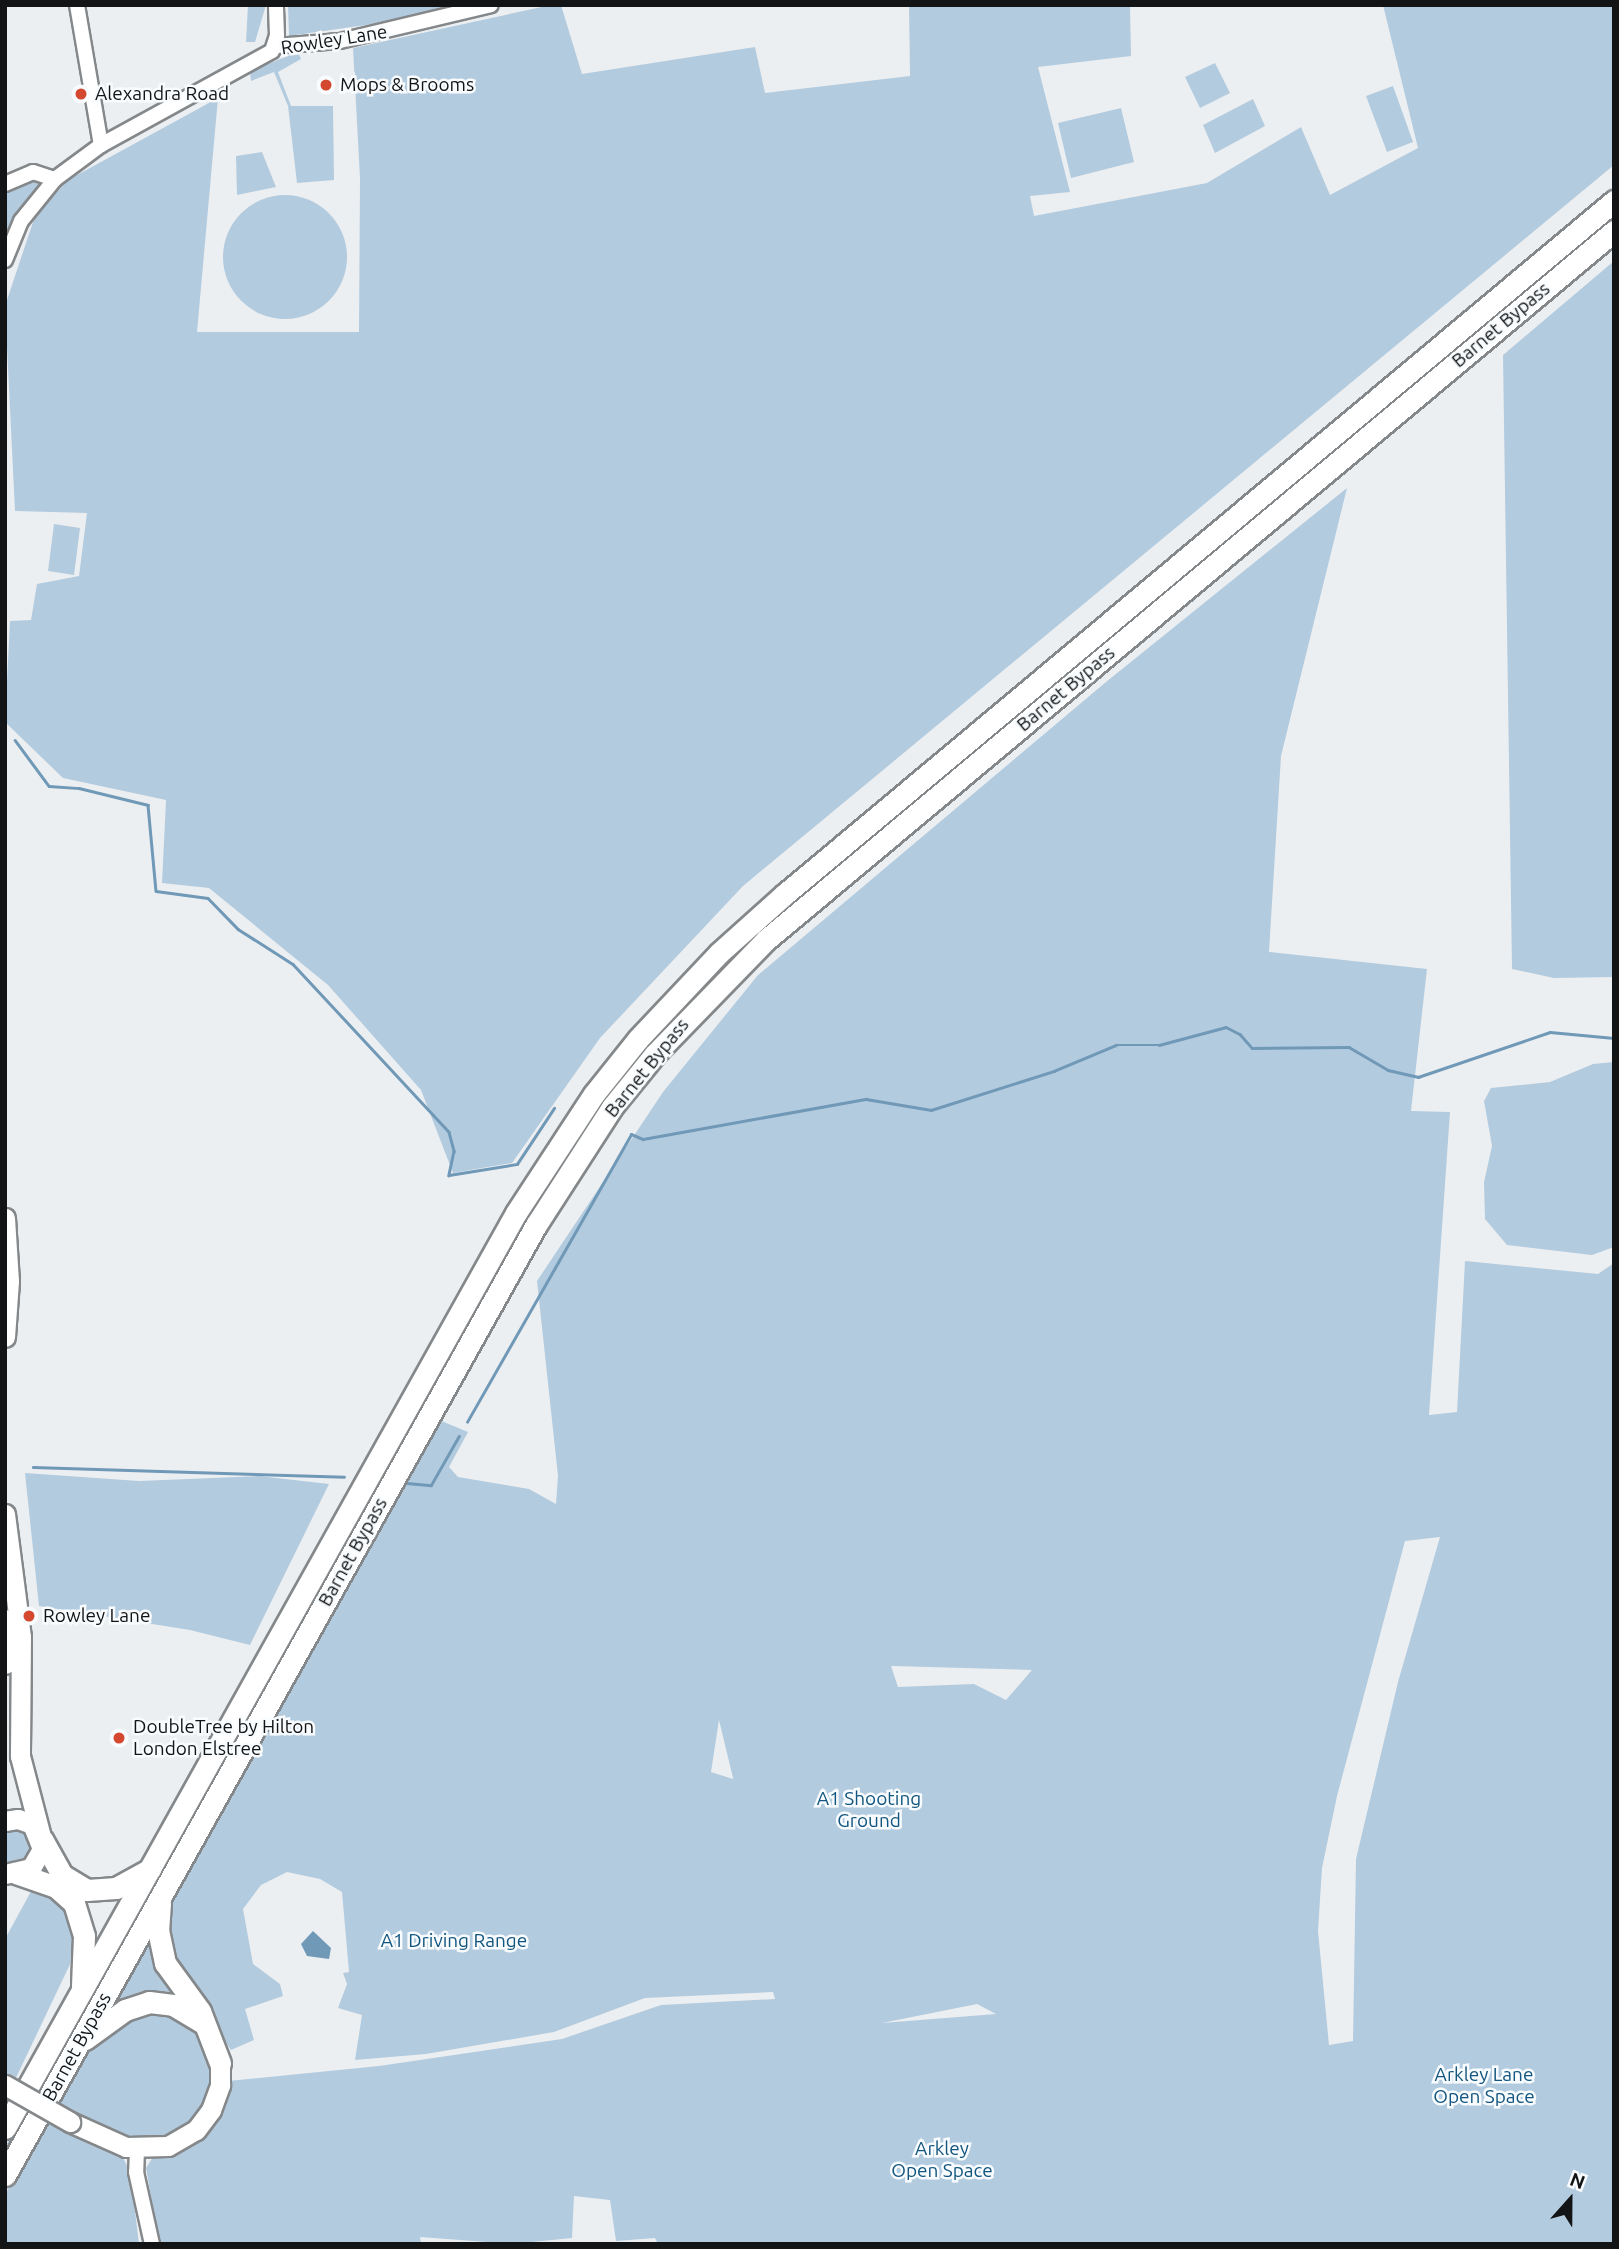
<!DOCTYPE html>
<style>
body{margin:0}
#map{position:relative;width:1619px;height:2249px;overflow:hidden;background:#eceff1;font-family:Ubuntu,sans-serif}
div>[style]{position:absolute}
.green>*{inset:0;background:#b3cbdf}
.round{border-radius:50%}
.water>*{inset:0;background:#7098b7}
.stream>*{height:2.5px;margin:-1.25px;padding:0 1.25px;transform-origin:1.25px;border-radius:1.25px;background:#7098b7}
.roads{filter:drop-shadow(2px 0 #85888a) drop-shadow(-2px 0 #85888a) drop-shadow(0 2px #85888a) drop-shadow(0 -2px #85888a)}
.minor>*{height:14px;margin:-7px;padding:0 7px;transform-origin:7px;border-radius:7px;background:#fff}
.major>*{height:19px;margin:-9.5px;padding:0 9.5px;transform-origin:9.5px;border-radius:9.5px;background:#fff}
.highway>*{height:21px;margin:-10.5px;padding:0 10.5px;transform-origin:10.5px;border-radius:10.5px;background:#fff}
.bridges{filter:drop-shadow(2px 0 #85888a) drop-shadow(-2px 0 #85888a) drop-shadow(0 2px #85888a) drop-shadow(0 -2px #85888a)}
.major-bridge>*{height:19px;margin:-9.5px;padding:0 9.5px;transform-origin:9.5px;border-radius:9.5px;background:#fff}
.dots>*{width:19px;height:19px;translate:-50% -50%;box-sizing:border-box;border:4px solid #f9fcfe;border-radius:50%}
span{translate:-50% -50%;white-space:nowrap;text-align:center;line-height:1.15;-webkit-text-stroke:5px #f9fcfe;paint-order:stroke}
.street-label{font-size:19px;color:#131415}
.poi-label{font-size:19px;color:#131415}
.left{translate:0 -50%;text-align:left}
.park-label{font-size:19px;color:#12557e}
.frame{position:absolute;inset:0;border:7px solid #131415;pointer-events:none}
.north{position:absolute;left:1535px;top:2165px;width:70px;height:70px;-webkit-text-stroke:5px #f9fcfe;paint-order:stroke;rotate:21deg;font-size:19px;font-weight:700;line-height:28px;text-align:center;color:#131415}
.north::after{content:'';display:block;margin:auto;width:24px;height:32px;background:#131415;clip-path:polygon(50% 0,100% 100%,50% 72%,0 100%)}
</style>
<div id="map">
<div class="green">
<i style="clip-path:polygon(248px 5px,266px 5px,255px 42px,246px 42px)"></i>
<i style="clip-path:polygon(288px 5px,455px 5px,387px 22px,289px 36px)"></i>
<i style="clip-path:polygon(551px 5px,561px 5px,582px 74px,755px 47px,765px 93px,910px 76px,909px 5px,1130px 5px,1131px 56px,1038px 67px,1070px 192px,1030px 196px,1034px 216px,1207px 183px,1301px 127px,1330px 195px,1418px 148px,1383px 5px,1614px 5px,1614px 165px,743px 886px,600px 1038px,512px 1163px,453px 1173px,421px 1090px,328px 985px,209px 888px,162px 883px,166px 800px,63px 778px,5px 722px,10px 621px,31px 620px,37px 584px,79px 576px,87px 513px,15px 511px,5px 306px,35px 216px,68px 180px,218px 98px,197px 332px,359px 332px,360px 178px,353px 48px)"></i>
<i style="clip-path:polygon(298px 52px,301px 59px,278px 72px,291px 106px,333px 106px,334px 180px,297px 183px,288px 106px,274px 72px,251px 81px,250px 71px)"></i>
<i style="clip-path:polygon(1215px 63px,1230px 93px,1200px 108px,1185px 77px)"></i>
<i style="clip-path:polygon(1393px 86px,1413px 142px,1387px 152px,1366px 96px)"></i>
<i style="clip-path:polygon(1253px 99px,1265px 126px,1215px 153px,1203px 125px)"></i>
<i style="clip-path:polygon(1121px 108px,1134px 162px,1071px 178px,1058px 123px)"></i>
<i style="clip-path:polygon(262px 152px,276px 187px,237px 195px,236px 156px)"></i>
<i style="clip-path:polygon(35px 176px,42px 184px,26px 204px,5px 244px,5px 191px)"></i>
<i class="round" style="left:223px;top:195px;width:124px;height:124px"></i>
<i style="clip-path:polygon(1614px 261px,1614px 977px,1554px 978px,1512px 969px,1503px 355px)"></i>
<i style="clip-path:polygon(evenodd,1347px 488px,1281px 756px,1269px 952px,1427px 969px,1411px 1111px,1450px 1112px,1429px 1415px,1457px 1412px,1465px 1261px,1598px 1274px,1614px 1263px,1614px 2244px,658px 2244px,655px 2238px,616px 2241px,610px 2200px,574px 2196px,572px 2238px,512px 2244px,420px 2237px,421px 2244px,159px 2244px,146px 2168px,153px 2157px,174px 2150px,228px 2081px,379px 2066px,562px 2039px,661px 2005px,775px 1999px,773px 1992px,645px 1998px,554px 2032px,426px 2054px,355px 2060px,362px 2015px,338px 2008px,347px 1984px,343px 1973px,349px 1972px,342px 1892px,320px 1879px,287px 1872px,261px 1885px,243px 1909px,253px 1964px,280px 1984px,283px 1996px,245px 2009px,254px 2040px,231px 2050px,166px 1954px,167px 1909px,439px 1420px,468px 1432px,449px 1467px,458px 1477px,529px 1489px,556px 1504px,558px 1476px,537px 1281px,663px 1092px,758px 975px,1106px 682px,1347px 488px,1440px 1537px,1398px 1682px,1356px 1859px,1353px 2041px,1329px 2045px,1318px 1931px,1322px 1868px,1337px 1796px,1405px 1541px,1440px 1537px,1347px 488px,891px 1666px,892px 1666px,1032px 1670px,1006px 1700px,974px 1684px,898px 1687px,891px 1666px,1347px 488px,719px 1720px,733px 1778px,733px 1779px,711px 1772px,719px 1720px,1347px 488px,977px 2004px,996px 2014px,882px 2023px,977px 2004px)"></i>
<i style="clip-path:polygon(54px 524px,80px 528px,74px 575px,48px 571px)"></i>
<i style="clip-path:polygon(1614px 1062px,1614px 1247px,1592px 1255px,1507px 1245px,1485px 1219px,1484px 1182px,1492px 1146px,1484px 1101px,1491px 1088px,1550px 1082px,1593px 1064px)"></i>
<i style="clip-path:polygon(25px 1473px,139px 1481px,259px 1476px,329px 1484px,250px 1645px,190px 1630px,39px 1606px)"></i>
<i style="clip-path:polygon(17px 1826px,34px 1837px,29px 1860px,5px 1866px,5px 1830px)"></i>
<i style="clip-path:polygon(35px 1884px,74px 1917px,73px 1958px,14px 2082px,5px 2077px,5px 1939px)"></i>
<i style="clip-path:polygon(154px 1930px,178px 2003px,100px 2023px)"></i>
<i style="clip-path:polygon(125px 1931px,130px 1933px,5px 2157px,5px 2147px)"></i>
<i style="clip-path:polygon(154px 2006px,198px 2027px,215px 2074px,198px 2120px,171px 2135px,128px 2139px,55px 2105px,98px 2036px)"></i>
<i style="clip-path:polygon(45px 2121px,123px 2158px,130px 2171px,139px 2244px,5px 2244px,5px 2195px)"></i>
</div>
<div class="water">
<i style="clip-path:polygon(313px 1931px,331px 1948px,329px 1959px,307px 1956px,301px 1944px)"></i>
</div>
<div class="stream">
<i style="left:15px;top:740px;width:57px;rotate:53.5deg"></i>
<i style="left:49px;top:786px;width:30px;rotate:4deg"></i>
<i style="left:79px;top:788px;width:71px;rotate:13.8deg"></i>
<i style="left:148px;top:805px;width:86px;rotate:84.7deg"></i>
<i style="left:156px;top:891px;width:52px;rotate:7.7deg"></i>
<i style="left:208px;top:898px;width:43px;rotate:45.9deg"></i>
<i style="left:238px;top:929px;width:65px;rotate:32.5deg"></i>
<i style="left:293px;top:964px;width:229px;rotate:47.1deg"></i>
<i style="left:449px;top:1132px;width:20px;rotate:75deg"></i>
<i style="left:454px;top:1151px;width:25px;rotate:102deg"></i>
<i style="left:449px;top:1175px;width:69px;rotate:-9.2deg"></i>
<i style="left:517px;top:1164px;width:67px;rotate:-56.5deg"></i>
<i style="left:467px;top:1422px;width:331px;rotate:-60.3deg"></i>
<i style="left:631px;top:1134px;width:13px;rotate:23deg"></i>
<i style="left:643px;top:1139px;width:227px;rotate:-10.2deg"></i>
<i style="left:866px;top:1099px;width:66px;rotate:9.6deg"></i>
<i style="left:931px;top:1110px;width:129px;rotate:-17.6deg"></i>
<i style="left:1054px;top:1071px;width:67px;rotate:-22.8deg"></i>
<i style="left:1116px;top:1045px;width:43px"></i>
<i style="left:1159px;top:1045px;width:69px;rotate:-15deg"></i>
<i style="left:1226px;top:1027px;width:16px;rotate:27deg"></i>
<i style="left:1240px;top:1034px;width:18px;rotate:49deg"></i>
<i style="left:1252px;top:1048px;width:97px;rotate:-0.6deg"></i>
<i style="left:1349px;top:1047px;width:45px;rotate:30.5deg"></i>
<i style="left:1388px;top:1070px;width:31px;rotate:13deg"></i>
<i style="left:1418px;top:1077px;width:139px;rotate:-18.8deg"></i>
<i style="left:1550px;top:1032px;width:64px;rotate:5.4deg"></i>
<i style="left:33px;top:1467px;width:311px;rotate:1.8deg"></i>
<i style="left:407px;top:1483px;width:24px;rotate:5deg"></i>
<i style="left:431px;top:1485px;width:56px;rotate:-60.3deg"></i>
</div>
<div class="roads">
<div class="minor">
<i style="left:77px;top:5px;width:142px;rotate:80.3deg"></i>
<i style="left:275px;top:46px;width:65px;rotate:-4.4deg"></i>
<i style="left:340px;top:41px;width:155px;rotate:-13.4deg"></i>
<i style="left:5px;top:184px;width:30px;rotate:-23deg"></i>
<i style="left:33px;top:172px;width:23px;rotate:18deg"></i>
<i style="left:5px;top:260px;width:42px;rotate:-67.7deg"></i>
<i style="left:21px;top:221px;width:54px;rotate:-51deg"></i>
<i style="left:55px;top:179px;width:57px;rotate:-36.5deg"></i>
<i style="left:101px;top:145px;width:195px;rotate:-28.8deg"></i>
<i style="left:272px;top:51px;width:16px;rotate:-72deg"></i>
<i style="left:277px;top:36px;width:31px;rotate:-92deg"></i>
<i style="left:137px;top:2149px;width:23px;rotate:92deg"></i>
<i style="left:136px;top:2172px;width:74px;rotate:77.5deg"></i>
</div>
<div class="major">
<i style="left:5px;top:1218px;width:63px;rotate:86.4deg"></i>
<i style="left:9px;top:1281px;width:56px;rotate:94.1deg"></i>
<i style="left:5px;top:1514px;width:124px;rotate:82.6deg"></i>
<i style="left:21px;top:1637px;width:119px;rotate:90.5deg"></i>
<i style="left:20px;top:1756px;width:80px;rotate:75.4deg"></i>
<i style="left:5px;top:1619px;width:45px;rotate:90deg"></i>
<i style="left:5px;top:1821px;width:13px;rotate:-9deg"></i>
<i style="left:18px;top:1819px;width:15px;rotate:20deg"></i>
<i style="left:32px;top:1824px;width:27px;rotate:68deg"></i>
<i style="left:42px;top:1849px;width:22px;rotate:120deg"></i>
<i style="left:31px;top:1868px;width:27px;rotate:167deg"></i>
<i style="left:70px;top:2122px;width:61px;rotate:24.1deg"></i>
<i style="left:126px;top:2147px;width:42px;rotate:-1.4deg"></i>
<i style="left:168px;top:2146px;width:32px;rotate:-30deg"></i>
<i style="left:196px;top:2130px;width:25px;rotate:-53deg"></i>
<i style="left:211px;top:2110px;width:27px;rotate:-70deg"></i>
<i style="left:220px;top:2085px;width:22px;rotate:-90deg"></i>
</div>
<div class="highway">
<i style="left:42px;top:1839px;width:41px;rotate:60.9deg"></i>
<i style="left:62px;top:1875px;width:29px;rotate:31deg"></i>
<i style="left:87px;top:1890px;width:29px;rotate:-4deg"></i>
<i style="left:116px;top:1888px;width:39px;rotate:-29deg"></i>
<i style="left:16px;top:1873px;width:42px;rotate:19.3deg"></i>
<i style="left:56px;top:1887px;width:24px;rotate:42deg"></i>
<i style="left:74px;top:1903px;width:34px;rotate:73deg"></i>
<i style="left:84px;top:1936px;width:50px;rotate:92.3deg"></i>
<i style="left:160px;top:1903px;width:27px;rotate:94deg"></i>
<i style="left:158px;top:1930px;width:34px;rotate:78deg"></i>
<i style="left:165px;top:1963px;width:59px;rotate:53.9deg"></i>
<i style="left:200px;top:2011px;width:56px;rotate:69deg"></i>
<i style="left:85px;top:2039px;width:49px;rotate:-35.9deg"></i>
<i style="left:125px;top:2010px;width:25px;rotate:-18deg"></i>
<i style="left:149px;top:2002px;width:24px;rotate:7deg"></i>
<i style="left:173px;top:2005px;width:35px;rotate:31deg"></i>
<i style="left:5px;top:2128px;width:1048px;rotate:-60.82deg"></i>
<i style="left:516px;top:1213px;width:142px;rotate:-56.8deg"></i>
<i style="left:594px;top:1094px;width:70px;rotate:-51.3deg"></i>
<i style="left:638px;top:1039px;width:118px;rotate:-46.7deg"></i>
<i style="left:719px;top:953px;width:89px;rotate:-41.8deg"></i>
<i style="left:785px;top:894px;width:1081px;rotate:-39.89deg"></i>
<i style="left:5px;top:2175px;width:1088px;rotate:-60.8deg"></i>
<i style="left:536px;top:1225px;width:140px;rotate:-57.2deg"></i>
<i style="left:612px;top:1107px;width:68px;rotate:-50.9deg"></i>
<i style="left:655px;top:1054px;width:161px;rotate:-45.8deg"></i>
<i style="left:767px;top:939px;width:1104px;rotate:-39.89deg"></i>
</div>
</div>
<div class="bridges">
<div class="major-bridge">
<i style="left:5px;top:2085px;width:75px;rotate:29.6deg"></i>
</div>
</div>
<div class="dots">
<i style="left:326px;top:85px;background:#d3482f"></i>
<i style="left:81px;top:94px;background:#d3482f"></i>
<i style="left:29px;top:1616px;background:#d3482f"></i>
<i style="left:119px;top:1738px;background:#d3482f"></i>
</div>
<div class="street-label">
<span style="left:334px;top:40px;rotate:-9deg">Rowley Lane</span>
<span style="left:1501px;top:325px;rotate:-40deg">Barnet Bypass</span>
<span style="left:1066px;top:689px;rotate:-40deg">Barnet Bypass</span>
<span style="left:647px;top:1068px;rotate:-51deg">Barnet Bypass</span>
<span style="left:353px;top:1552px;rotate:-61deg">Barnet Bypass</span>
<span style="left:77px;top:2047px;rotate:-61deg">Barnet Bypass</span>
</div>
<div class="poi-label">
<span class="left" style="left:340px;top:85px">Mops &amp; Brooms</span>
<span class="left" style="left:95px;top:94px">Alexandra Road</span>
<span class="left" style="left:43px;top:1616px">Rowley Lane</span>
<span class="left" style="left:133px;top:1738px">DoubleTree by Hilton<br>London Elstree</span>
</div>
<div class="park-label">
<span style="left:869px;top:1810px">A1 Shooting<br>Ground</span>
<span style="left:454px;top:1941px">A1 Driving Range</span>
<span style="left:1484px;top:2086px">Arkley Lane<br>Open Space</span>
<span style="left:942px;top:2160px">Arkley<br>Open Space</span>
</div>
<div class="frame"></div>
<div class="north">N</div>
</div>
